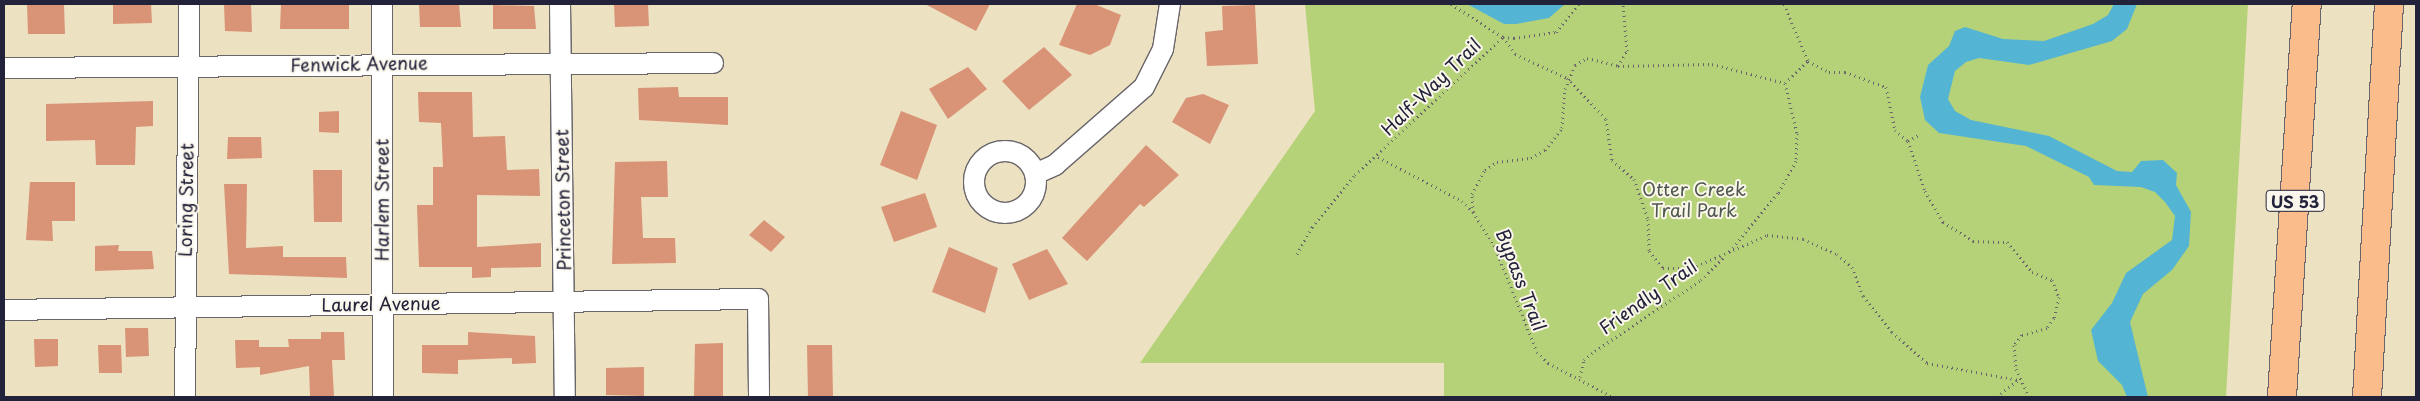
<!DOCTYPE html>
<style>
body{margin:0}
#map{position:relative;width:2420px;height:401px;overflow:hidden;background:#ece1c0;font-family:"Playpen Sans",sans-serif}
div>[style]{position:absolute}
.green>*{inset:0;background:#b6d278}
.water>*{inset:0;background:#54b4d3}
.building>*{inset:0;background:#d99376}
.path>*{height:3px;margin-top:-1.5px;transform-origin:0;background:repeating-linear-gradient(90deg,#69656a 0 1px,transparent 0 5px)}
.roads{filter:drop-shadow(1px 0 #69656a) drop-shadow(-1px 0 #69656a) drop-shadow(0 1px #69656a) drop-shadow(0 -1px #69656a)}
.minor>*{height:20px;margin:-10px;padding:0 10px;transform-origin:10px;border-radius:10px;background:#fff}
.minor>.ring{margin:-10px;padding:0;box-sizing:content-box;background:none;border:20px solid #fff;border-radius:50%}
.motorway>*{height:28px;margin:-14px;padding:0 14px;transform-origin:14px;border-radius:14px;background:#f9bc8a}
span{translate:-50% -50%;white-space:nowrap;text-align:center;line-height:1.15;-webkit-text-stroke:4px #fbf7ec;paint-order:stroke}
.shield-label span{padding:1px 4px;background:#fbf7ec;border:1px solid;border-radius:4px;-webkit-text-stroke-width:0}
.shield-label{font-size:16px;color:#22223b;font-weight:700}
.street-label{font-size:18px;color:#22223b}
.park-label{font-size:18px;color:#4e574d}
.frame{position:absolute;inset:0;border:5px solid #22223b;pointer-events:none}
</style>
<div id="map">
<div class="green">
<i style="clip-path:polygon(1305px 4px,2248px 4px,2226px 397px,1444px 397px,1444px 363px,1140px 363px,1315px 111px)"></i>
</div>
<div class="water">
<i style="clip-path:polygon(1467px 4px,1565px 4px,1549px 18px,1516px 24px,1504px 24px)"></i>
<i style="clip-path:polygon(2114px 4px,2137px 4px,2127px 29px,2112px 41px,2029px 65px,1979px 58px,1966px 62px,1955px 71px,1948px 99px,1955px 111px,1971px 120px,2049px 136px,2117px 171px,2132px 172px,2141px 161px,2163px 160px,2177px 173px,2176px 185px,2191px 212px,2189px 246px,2172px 270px,2143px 294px,2130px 322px,2148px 397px,2127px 397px,2122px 385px,2098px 361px,2091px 330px,2112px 303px,2126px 273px,2172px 240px,2175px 216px,2165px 202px,2155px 192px,2141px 187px,2094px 185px,2089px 177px,2026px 146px,1939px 133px,1925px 120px,1920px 97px,1928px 65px,1949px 46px,1955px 31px,1965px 27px,2003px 39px,2044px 41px,2093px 24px,2108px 15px)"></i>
</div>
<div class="building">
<i style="clip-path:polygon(27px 4px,64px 5px,65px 34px,28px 34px)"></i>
<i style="clip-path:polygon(113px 4px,151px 4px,152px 23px,113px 24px)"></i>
<i style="clip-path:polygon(224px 4px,251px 4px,252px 32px,225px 31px)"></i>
<i style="clip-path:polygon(281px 4px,349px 4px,349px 29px,280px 29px)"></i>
<i style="clip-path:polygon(419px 4px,459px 4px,461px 27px,420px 27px)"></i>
<i style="clip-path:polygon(614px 4px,648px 4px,649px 26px,615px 27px)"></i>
<i style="clip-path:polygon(925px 4px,990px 4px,976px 31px)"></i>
<i style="clip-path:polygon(1077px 4px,1094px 4px,1121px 15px,1110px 45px,1090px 55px,1059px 45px)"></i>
<i style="clip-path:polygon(493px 5px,534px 6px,536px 29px,493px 29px)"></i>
<i style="clip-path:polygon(1255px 5px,1258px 64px,1207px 66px,1205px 32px,1223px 30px,1222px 6px)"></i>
<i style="clip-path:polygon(1044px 47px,1072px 75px,1029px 110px,1002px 81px)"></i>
<i style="clip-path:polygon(968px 67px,987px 89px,948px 119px,929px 89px)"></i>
<i style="clip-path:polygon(678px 87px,679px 97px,728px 97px,728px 125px,639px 120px,638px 88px)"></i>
<i style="clip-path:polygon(418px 92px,472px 92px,473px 137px,505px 136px,507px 170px,539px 169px,540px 196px,477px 195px,477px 247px,541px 243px,541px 267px,491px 268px,491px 277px,472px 278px,472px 267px,419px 267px,417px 205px,433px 205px,433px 167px,443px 167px,441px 123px,419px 122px)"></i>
<i style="clip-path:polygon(1203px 94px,1229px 105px,1210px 144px,1172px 122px,1186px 98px)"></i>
<i style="clip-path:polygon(153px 101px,153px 126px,136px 127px,135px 165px,96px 165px,95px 140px,46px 141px,46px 104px)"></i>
<i style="clip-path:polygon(339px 111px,339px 133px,319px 132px,319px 112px)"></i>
<i style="clip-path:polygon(901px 111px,937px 125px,917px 180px,880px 165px)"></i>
<i style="clip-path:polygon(228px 137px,261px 137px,262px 158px,227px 159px)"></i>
<i style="clip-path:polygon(1146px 145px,1179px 175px,1144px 207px,1140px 204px,1087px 261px,1062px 238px)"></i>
<i style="clip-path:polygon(667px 161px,668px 197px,641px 197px,643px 238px,675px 238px,676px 263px,612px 264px,615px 162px)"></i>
<i style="clip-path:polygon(313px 170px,342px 170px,342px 222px,314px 222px)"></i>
<i style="clip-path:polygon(30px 182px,75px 182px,75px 221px,52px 221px,53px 241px,26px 240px)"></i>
<i style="clip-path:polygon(224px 184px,247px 184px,246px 248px,283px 246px,283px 257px,346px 257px,347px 278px,229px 274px)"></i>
<i style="clip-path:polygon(925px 193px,937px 227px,894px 242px,881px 207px)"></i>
<i style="clip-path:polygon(764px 220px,785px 237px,771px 252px,749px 235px)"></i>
<i style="clip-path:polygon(119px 245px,118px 251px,152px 251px,154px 269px,95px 271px,95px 246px)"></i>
<i style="clip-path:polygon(949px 247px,998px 268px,985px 313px,932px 292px)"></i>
<i style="clip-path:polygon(1047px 249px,1068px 284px,1029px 300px,1012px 264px)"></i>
<i style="clip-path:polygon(125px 328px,148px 328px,149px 356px,126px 357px)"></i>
<i style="clip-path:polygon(321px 332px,344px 332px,345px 360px,332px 360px,334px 397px,310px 397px,309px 366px,260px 375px,260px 367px,236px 368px,235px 340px,259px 340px,259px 347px,289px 347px,288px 339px,321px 339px)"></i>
<i style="clip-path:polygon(468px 332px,535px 336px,536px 363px,512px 364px,512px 358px,458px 360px,458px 374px,422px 373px,422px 345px,468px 345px)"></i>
<i style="clip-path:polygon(34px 339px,58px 339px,58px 366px,35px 367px)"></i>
<i style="clip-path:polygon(723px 343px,723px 396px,694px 396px,695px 344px)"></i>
<i style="clip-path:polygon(98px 345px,121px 345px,122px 373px,99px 373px)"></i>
<i style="clip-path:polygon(807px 345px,832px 345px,833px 397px,808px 397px)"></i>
<i style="clip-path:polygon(644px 367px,644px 396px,606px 395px,606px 368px)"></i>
</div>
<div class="path">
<i style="left:1451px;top:4px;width:62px;rotate:32.4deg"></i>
<i style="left:1503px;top:37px;width:11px;rotate:5deg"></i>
<i style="left:1514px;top:38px;width:42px;rotate:-8.1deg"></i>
<i style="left:1556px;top:32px;width:36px;rotate:-51deg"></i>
<i style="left:1784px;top:4px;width:62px;rotate:67.2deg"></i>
<i style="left:1808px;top:61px;width:24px;rotate:28deg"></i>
<i style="left:1829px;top:72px;width:16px"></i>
<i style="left:1845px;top:72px;width:44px;rotate:20.1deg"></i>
<i style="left:1886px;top:87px;width:44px;rotate:78.2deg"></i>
<i style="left:1895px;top:130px;width:17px;rotate:40deg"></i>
<i style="left:1908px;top:141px;width:53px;rotate:71.2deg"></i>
<i style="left:1925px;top:191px;width:36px;rotate:60deg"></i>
<i style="left:1943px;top:222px;width:36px;rotate:32deg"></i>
<i style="left:1973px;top:241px;width:34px;rotate:2deg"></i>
<i style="left:2007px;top:242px;width:39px;rotate:50deg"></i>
<i style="left:2032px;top:272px;width:22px;rotate:22deg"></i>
<i style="left:2052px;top:280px;width:18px;rotate:68deg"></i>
<i style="left:2059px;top:297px;width:22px;rotate:103deg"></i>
<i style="left:2054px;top:318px;width:12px;rotate:125deg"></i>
<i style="left:2047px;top:328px;width:26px;rotate:164deg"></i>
<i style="left:2022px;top:335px;width:13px;rotate:129deg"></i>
<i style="left:2014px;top:345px;width:24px;rotate:85deg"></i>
<i style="left:2016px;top:369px;width:31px;rotate:65deg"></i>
<i style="left:1618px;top:66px;width:17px;rotate:-59deg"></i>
<i style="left:1627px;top:51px;width:47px;rotate:-94.9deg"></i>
<i style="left:1785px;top:83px;width:32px;rotate:-44deg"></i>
<i style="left:1908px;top:141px;width:14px;rotate:-30deg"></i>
<i style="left:1378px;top:157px;width:95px;rotate:27.6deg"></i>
<i style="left:1462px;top:201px;width:16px;rotate:45deg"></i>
<i style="left:1473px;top:212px;width:39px;rotate:58deg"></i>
<i style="left:1494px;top:245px;width:115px;rotate:68.1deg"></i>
<i style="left:1537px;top:352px;width:16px;rotate:45deg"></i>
<i style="left:1548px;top:363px;width:73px;rotate:27.6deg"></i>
<i style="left:1473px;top:212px;width:18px;rotate:-93deg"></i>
<i style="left:1472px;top:194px;width:27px;rotate:-62deg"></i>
<i style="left:1485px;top:170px;width:14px;rotate:-34deg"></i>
<i style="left:1497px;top:162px;width:34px;rotate:-7deg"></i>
<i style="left:1531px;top:158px;width:16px;rotate:-30deg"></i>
<i style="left:1545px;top:150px;width:28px;rotate:-52deg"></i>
<i style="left:1562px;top:128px;width:39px;rotate:-86deg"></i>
<i style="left:1565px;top:89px;width:26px;rotate:-67deg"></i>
<i style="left:1575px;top:65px;width:14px;rotate:-30deg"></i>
<i style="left:1587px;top:58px;width:32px;rotate:14deg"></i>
<i style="left:1618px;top:66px;width:94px;rotate:-1.2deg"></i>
<i style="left:1712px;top:64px;width:75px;rotate:14.6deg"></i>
<i style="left:1785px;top:83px;width:51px;rotate:76.5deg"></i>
<i style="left:1797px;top:133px;width:28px;rotate:92deg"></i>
<i style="left:1796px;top:161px;width:37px;rotate:119deg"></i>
<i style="left:1778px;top:193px;width:78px;rotate:129.8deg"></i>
<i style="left:1297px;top:254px;width:31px;rotate:-61deg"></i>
<i style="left:1312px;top:227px;width:67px;rotate:-50.4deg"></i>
<i style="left:1355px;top:175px;width:202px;rotate:-43deg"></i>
<i style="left:1503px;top:37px;width:21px;rotate:55deg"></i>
<i style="left:1515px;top:54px;width:57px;rotate:24.8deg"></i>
<i style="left:1567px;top:78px;width:57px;rotate:46.4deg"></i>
<i style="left:1606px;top:119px;width:41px;rotate:81.7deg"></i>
<i style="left:1612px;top:160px;width:29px;rotate:41deg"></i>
<i style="left:1634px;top:179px;width:42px;rotate:70.7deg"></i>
<i style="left:1648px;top:219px;width:32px;rotate:88deg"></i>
<i style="left:1649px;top:251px;width:22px;rotate:51deg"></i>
<i style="left:1663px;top:268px;width:29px"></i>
<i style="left:1692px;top:268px;width:82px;rotate:-23.7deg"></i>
<i style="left:1767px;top:235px;width:36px;rotate:6deg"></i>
<i style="left:1803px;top:239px;width:37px;rotate:24deg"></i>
<i style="left:1837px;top:254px;width:20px;rotate:41deg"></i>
<i style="left:1852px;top:267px;width:31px;rotate:69deg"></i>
<i style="left:1863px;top:296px;width:46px;rotate:51.1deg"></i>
<i style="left:1892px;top:332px;width:47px;rotate:41.5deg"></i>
<i style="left:1927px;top:363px;width:94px;rotate:10.5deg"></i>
<i style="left:1580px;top:377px;width:17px;rotate:-77deg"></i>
<i style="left:1584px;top:360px;width:14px;rotate:-39deg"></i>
<i style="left:1595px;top:351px;width:128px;rotate:-33.8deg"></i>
<i style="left:1701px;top:280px;width:33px;rotate:-45deg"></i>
<i style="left:1997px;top:397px;width:27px;rotate:-39deg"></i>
</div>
<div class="roads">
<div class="minor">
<i style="left:382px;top:4px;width:393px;rotate:89.9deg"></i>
<i style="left:560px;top:4px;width:393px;rotate:89.3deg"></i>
<i style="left:4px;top:68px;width:709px;rotate:-0.4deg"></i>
<i class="ring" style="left:974px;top:151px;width:42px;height:42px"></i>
<i style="left:1035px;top:174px;width:22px;rotate:-24deg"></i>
<i style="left:1055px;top:165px;width:118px;rotate:-41.2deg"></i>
<i style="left:1144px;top:87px;width:42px;rotate:-63.4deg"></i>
<i style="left:1163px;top:49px;width:46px;rotate:-81.2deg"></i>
<i style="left:4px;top:310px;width:754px;rotate:-0.84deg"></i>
<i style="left:758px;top:299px;width:98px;rotate:89.4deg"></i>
<i style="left:185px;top:397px;width:393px;rotate:-89.4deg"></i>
</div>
<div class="motorway">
<i style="left:2282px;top:397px;width:394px;rotate:-86.4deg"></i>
<i style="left:2367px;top:397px;width:394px;rotate:-86.8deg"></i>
</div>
</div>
<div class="shield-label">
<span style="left:2295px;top:201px">US 53</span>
</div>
<div class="street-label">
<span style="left:359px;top:64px;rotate:-1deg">Fenwick Avenue</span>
<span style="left:1431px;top:87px;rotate:-44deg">Half-Way Trail</span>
<span style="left:186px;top:200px;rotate:-89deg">Loring Street</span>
<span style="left:382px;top:200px;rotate:-90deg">Harlem Street</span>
<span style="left:563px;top:200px;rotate:-91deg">Princeton Street</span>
<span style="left:1521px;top:280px;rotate:69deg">Bypass Trail</span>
<span style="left:1648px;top:297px;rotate:-35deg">Friendly Trail</span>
<span style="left:381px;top:304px;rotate:-1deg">Laurel Avenue</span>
</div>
<div class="park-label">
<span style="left:1694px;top:200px">Otter Creek<br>Trail Park</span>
</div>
<div class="frame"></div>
</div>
